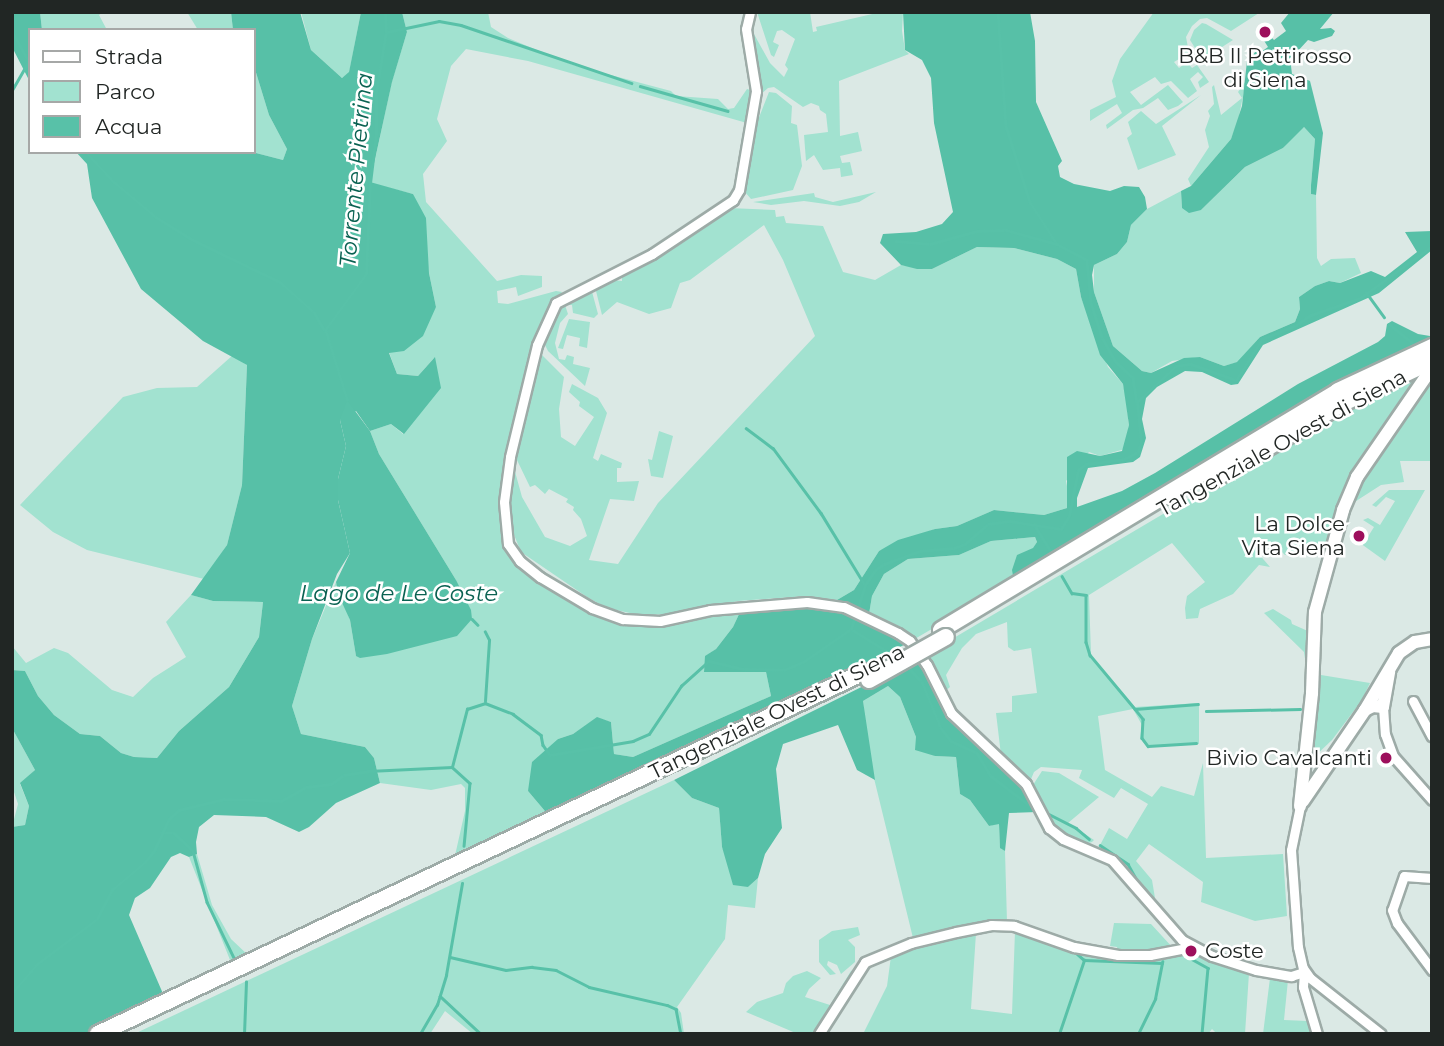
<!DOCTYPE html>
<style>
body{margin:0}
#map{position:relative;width:1444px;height:1046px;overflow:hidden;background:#dbe9e5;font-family:Montserrat,sans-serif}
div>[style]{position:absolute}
.green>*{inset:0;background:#a2e2d0}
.forest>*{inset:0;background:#57c0a7}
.water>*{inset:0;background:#58c1a8}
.stream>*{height:2.5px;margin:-1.25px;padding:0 1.25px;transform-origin:1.25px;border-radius:1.25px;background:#58c1a8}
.roads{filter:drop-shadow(2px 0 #9daba7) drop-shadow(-2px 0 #9daba7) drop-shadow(0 2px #9daba7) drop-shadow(0 -2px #9daba7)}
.street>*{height:9px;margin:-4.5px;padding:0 4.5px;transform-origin:4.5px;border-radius:4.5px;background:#fff}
.secondary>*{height:12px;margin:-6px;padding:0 6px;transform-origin:6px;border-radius:6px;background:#fff}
.highway>*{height:16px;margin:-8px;padding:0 8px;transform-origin:8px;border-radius:8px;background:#fff}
.bridges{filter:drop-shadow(2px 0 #9daba7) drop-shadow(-2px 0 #9daba7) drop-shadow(0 2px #9daba7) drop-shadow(0 -2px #9daba7)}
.highway-bridge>*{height:16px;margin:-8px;padding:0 8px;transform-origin:8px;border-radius:8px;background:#fff}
.dots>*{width:19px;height:19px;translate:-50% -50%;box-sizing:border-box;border:4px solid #fff;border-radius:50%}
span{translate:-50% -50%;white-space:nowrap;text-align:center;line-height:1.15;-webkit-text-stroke:5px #fff;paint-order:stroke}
.poi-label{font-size:21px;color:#212624}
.right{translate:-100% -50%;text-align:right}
.left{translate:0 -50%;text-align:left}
.street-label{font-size:21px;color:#212624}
.water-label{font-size:23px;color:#0a6252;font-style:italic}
.frame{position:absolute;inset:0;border:14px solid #212624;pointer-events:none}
.legend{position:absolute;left:28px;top:28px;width:228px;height:126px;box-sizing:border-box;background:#fff;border:2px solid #a6a8a7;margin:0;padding:9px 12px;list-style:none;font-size:21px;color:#212624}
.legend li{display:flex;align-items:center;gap:14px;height:35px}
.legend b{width:35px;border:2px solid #a6a8a7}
</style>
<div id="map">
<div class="green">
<i style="clip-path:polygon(40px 12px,103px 12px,99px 15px,107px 30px,42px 30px)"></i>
<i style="clip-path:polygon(187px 12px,231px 12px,233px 30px,198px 30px)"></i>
<i style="clip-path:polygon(301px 12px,361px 12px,349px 73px,342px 78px,311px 50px)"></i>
<i style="clip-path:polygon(402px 12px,488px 12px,491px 27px,508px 38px,573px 65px,671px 91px,676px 96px,718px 99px,728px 109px,734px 108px,747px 89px,753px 91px,747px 123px,528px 61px,466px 49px,451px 66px,437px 119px,447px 141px,423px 174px,426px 202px,497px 281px,521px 275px,542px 276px,542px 287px,518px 296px,516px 287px,497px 291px,498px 303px,508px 304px,556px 291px,562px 292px,546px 314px,532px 349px,500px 500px,500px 519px,507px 545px,514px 558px,616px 620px,683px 620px,741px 610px,733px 627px,716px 649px,706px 656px,704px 671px,766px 672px,771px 696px,633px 757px,614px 754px,611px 722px,597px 718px,573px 734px,558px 739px,528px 791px,550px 817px,454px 860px,465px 811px,465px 788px,461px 784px,431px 790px,380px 783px,374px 758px,365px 747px,301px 734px,292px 706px,312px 639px,336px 582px,350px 620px,356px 656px,456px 580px,379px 454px,370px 431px,391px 424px,403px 434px,434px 358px,418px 376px,397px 374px,389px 352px,436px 307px,413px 194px,370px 183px,392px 81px,407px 32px)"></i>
<i style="clip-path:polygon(757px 12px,810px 12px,813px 32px,817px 31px,816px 27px,881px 12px,903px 12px,902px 31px,905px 50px,909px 54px,839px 81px,840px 136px,858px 132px,862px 151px,840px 156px,842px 163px,850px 162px,853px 175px,841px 177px,840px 168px,823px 170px,814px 155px,806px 161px,804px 135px,828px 132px,826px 114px,820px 110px,819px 106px,811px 103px,803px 107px,774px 87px,768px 88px,759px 96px,760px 84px,749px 25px,770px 63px,784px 77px,788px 69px,785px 65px,795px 39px,782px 30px,777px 31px,773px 42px,779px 45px,774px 57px,771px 55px)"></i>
<i style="clip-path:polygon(1154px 12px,1259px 13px,1231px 31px,1207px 18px,1200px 19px,1192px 26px,1186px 37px,1189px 53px,1174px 62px,1179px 68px,1187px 62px,1192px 68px,1197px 65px,1209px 82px,1200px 88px,1198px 82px,1203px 77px,1198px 72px,1190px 79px,1197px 91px,1188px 98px,1171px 81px,1161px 84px,1155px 77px,1130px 92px,1141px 105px,1168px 85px,1183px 102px,1178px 106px,1168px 110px,1158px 98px,1143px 108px,1133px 110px,1107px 129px,1106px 125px,1122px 113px,1117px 104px,1090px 121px,1090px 110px,1116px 97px,1112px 81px,1120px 59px)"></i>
<i style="clip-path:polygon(1202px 23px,1206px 24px,1233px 40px,1208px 56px,1200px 56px,1190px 40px,1194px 30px)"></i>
<i style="clip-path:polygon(254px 66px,269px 115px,287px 149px,283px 160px,252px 152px)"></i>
<i style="clip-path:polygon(1246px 81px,1238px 121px,1231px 139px,1191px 186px,1188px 179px,1209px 147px,1205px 130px,1210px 116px,1208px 111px,1214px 104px,1212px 87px,1214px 85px,1221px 115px,1242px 98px,1238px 92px)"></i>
<i style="clip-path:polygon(769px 92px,776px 93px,792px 106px,791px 123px,797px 125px,802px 166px,793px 190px,751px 199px,745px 192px,745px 183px,753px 122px,758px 120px)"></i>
<i style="clip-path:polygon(1201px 95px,1162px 126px,1176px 155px,1138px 170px,1127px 138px,1132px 134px,1128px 122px,1141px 111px,1156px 124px)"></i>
<i style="clip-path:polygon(1304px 127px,1315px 139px,1311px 185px,1311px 194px,1316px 195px,1317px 258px,1321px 266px,1331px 259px,1355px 258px,1361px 273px,1340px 283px,1329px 281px,1315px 286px,1299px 297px,1300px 309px,1295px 322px,1260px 337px,1238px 362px,1224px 366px,1200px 357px,1172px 361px,1151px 373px,1142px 371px,1113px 346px,1094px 292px,1094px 265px,1117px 254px,1127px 242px,1131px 225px,1147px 209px,1181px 191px,1182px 208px,1201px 210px,1245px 167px,1283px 148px,1299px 129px)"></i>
<i style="clip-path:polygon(876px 192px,859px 202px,840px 206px,804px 201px,771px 205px,753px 202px,814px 193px,815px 197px,833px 202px)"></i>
<i style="clip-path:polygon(729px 208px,775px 210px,776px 217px,784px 216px,786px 223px,823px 226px,843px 272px,875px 280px,901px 265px,932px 269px,977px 247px,1014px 248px,1057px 259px,1076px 269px,1081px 297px,1108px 367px,1123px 384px,1126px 397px,1129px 425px,1125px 449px,1100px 456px,1089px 452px,1066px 481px,1069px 496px,1067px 508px,1044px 515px,994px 510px,957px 526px,935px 529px,879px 551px,854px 590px,837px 600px,807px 596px,738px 601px,676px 614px,639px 615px,607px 608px,587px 597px,521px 552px,510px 525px,509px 489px,514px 468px,522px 497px,545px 537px,570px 546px,587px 536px,581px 519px,573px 510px,574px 507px,566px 502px,568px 499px,549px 489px,545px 494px,535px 485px,530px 487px,516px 458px,541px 354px,564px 377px,559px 409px,561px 437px,575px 446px,594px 417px,579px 406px,580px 402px,569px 392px,572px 384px,598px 398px,607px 413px,593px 458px,598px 461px,601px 454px,622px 463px,621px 468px,617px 468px,617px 482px,639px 481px,634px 501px,610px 499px,589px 560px,618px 564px,658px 503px,815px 336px,783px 260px,764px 225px,690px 280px,680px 283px,671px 308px,649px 314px,617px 302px,602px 315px,595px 287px,612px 280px,622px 281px,622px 276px)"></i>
<i style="clip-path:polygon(591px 288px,598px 314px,594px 318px,573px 313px,572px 305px,565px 305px,568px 314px,560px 323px,555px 343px,559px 359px,565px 360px,567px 355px,574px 357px,573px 364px,590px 368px,585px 386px,548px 351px,544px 343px,560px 306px)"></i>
<i style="clip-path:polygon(569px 319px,590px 322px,587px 348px,579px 346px,580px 338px,567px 335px,563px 349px,558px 348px)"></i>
<i style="clip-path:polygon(233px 355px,247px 365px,242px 485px,227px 545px,204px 579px,87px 550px,53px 532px,20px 505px,123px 397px,157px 388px,197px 387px)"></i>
<i style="clip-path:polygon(1426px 368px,1353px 476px,1327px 560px,1307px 550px,1285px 555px,1279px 549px,1275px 552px,1268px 544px,1258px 553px,1270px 567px,1259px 565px,1233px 594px,1200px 609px,1198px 618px,1186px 619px,1185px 608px,1187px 596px,1205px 582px,1172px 543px,1089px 595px,1091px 654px,1135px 707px,1199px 703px,1199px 744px,1147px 747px,1140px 738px,1142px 725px,1133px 709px,1098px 716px,1105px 770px,1152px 797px,1161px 786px,1194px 796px,1203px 763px,1206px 858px,1283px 854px,1287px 916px,1255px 921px,1201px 902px,1203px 882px,1149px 844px,1136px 861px,1152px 880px,1155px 898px,1150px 897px,1116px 859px,1098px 849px,1109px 828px,1127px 839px,1148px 804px,1121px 788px,1114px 798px,1079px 778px,1082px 770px,1041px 767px,1034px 772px,1029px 784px,1021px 772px,1001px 755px,996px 713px,1012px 712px,1012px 696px,1037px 693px,1031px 648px,1014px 651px,1008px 647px,1007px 622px,976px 634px,962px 648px,946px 675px,950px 687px,944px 692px,925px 655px,1315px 424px)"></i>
<i style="clip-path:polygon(1427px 386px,1432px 386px,1432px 461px,1400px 461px,1404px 482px,1381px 485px,1353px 503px,1365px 477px)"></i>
<i style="clip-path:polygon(659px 431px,673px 436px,663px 478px,651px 476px,648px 459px,652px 460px)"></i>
<i style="clip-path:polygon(1389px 490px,1425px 490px,1385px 561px,1353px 538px,1362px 543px,1369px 535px,1374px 527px,1363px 520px,1368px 518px,1380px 525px,1395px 501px,1386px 497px,1376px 507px,1372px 505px)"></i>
<i style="clip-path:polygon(1035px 537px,1037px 542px,1014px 581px,913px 640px,869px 614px,872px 596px,884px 574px,908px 559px,959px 555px,991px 541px)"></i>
<i style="clip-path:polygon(191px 595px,213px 601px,263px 602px,259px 637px,229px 687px,179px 731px,157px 758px,134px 757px,121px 753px,100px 736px,80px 734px,54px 715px,38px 696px,25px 671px,12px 670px,12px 646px,26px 663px,54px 648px,68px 653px,112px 690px,133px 697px,153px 678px,186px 657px,166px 622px)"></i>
<i style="clip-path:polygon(1273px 609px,1291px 620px,1292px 624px,1310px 632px,1305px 711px,1307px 672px,1304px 652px,1264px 613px)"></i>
<i style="clip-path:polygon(1321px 675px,1370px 683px,1362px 700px,1332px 740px,1312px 759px)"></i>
<i style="clip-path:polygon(888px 686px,900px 697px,916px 737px,935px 756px,956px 757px,960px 794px,970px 800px,989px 826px,999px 823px,1000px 847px,1005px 851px,1007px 922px,913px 938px,871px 766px,865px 727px,863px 701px)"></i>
<i style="clip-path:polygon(12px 728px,35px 770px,20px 784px,29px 806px,25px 825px,12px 827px,18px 804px,12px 786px)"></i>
<i style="clip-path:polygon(1042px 771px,1059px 773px,1099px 797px,1068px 823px,1094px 840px,1092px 842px,1085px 844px,1063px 834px,1050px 822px,1033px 785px)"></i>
<i style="clip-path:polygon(674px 780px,692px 798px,719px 808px,722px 847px,727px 859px,748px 887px,758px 878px,755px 908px,728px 905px,725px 939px,677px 1007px,681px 1013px,684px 1034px,473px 1034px,445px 1011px,430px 1034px,134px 1034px)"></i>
<i style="clip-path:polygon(197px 854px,212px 905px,231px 939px,249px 956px,232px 965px,189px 857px)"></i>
<i style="clip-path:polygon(1114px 923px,1151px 924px,1173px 948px,1149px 952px,1118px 952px,1117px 947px,1110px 946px)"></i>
<i style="clip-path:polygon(858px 927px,860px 935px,848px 940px,855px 947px,855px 962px,841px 974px,837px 965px,828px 961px,827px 965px,836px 974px,830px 975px,819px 962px,819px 940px,832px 931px)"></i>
<i style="clip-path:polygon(1015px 931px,1093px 956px,1160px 958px,1191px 952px,1249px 973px,1245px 1034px,1216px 1033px,1212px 1029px,1208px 1034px,863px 1034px,887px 986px,891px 956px,923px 945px,976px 933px,971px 1009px,1012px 1014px)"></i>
<i style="clip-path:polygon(860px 966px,817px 1034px,798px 1034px,746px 1012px,757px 1002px,783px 993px,786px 983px,793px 976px,807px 971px,821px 978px,809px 989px,805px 997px,830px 1005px,851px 971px)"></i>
<i style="clip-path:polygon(1270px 978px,1288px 980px,1284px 1020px,1308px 1021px,1311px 1034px,1263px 1034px)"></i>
</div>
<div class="forest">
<i style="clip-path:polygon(12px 12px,40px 12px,42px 30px,30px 30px,30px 82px,12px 47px)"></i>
<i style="clip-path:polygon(231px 12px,300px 12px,311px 50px,342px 78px,349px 72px,361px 12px,402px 12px,407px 32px,392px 82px,370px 182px,413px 194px,426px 218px,429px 273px,436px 307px,423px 336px,404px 351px,389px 353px,397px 374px,418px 376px,435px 357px,441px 388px,404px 434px,391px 424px,370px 431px,356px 411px,340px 420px,346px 446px,338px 479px,338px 500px,350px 553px,337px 574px,312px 639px,292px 706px,301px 734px,365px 747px,374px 758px,380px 783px,336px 803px,309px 827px,299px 832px,266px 817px,214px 815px,199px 827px,196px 842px,197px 854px,189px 857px,180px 853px,171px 857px,150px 888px,135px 898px,129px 915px,164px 996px,88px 1034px,12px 1034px,12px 827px,25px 825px,29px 806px,20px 783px,35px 770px,12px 728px,12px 670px,25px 671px,38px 696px,54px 715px,80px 734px,100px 736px,121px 753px,134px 757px,157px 758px,179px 731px,229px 687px,259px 637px,263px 602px,213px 601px,191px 595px,227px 545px,242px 485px,247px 365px,203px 341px,141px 289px,92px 198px,87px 164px,76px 152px,252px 152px,283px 160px,287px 149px,269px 115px,254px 66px,254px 30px,233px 30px)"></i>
<i style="clip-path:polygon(903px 12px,1030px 12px,1035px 41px,1036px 102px,1062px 161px,1058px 166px,1060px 177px,1074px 184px,1110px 191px,1124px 186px,1139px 187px,1145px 197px,1147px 209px,1131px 225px,1127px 242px,1117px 254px,1094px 265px,1092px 275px,1094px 292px,1113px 346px,1142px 371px,1151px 373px,1184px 358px,1200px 357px,1224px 366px,1237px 362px,1260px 337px,1295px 322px,1300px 309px,1299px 297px,1315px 286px,1329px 281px,1340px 283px,1371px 271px,1385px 277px,1417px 252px,1405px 232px,1432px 231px,1432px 250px,1379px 293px,1263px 345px,1238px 384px,1231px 385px,1202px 372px,1185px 371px,1157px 387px,1146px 398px,1142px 419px,1146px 438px,1140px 457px,1133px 462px,1088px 468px,1077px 498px,1077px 507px,1122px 491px,1155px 473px,1298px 384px,1378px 342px,1385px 336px,1387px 324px,1392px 321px,1418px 334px,1430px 336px,1432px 342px,1014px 581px,1012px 570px,1017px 555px,1033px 548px,1037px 542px,1035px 537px,991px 541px,959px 555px,908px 559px,884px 574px,872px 596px,869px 614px,837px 600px,854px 590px,879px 551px,898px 540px,935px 529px,957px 526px,994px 510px,1044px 515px,1067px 508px,1067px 457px,1077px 451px,1100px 456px,1122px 451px,1129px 425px,1123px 384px,1100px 355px,1081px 297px,1076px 269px,1057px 259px,1014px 248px,977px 247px,932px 269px,917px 269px,901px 265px,880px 243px,883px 234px,916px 232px,942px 224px,953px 212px,934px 123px,931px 78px,922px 60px,905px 50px)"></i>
<i style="clip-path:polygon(1290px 12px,1334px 12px,1320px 29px,1331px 28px,1335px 31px,1332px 36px,1314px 42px,1308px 40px,1296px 53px,1291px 66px,1292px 74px,1310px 81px,1323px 133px,1316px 195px,1311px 194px,1311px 185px,1315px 139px,1304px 127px,1283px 148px,1245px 167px,1201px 210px,1189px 213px,1182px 208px,1181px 191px,1191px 186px,1231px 139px,1242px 106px,1247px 61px,1259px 48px,1261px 52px,1268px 47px,1263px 39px,1269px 35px,1274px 40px,1286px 31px,1281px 23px)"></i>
<i style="clip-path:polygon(807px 604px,836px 607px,908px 643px,550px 817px,528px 791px,532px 762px,558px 739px,573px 734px,597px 717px,611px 722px,614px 754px,633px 757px,771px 696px,766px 672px,704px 672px,705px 656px,716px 649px,733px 627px,741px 610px)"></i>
<i style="clip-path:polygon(918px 659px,948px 716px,1023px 786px,1037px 812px,1009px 813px,1005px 851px,1000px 848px,999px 824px,989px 826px,970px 800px,960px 794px,956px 757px,935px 756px,915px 750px,916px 737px,900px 697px,888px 686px,863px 701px,875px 780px,857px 770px,838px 725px,783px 744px,776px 769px,782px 828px,765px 854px,758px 878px,748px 887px,733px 885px,722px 847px,719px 808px,692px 798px,674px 780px)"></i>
</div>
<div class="water">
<i style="clip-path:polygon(347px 400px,370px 431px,379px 454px,456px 580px,471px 610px,472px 619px,457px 636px,387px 654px,360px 658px,356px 656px,350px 620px,339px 596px,336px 582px,350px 553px,338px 500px,338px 479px,346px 446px,340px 420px)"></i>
</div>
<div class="stream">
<i style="left:998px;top:12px;width:114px;rotate:86deg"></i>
<i style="left:1006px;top:126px;width:80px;rotate:72.5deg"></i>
<i style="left:1030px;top:202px;width:50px;rotate:57.3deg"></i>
<i style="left:1057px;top:244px;width:34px;rotate:28deg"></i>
<i style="left:1087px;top:260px;width:43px;rotate:84.7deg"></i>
<i style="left:1091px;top:303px;width:38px;rotate:72deg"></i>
<i style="left:1103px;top:339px;width:26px;rotate:61deg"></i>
<i style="left:1116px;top:362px;width:23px;rotate:43deg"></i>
<i style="left:1133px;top:378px;width:24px;rotate:81deg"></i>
<i style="left:12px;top:31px;width:38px;rotate:61deg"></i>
<i style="left:387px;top:32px;width:53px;rotate:-11.9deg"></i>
<i style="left:439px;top:21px;width:22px;rotate:10deg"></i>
<i style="left:461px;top:25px;width:180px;rotate:18.8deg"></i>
<i style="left:640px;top:86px;width:91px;rotate:15.9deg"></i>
<i style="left:12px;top:90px;width:32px;rotate:-60deg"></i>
<i style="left:86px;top:152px;width:41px;rotate:47deg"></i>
<i style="left:114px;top:182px;width:55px;rotate:39.8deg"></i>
<i style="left:156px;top:217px;width:39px;rotate:32deg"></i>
<i style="left:189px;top:238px;width:101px;rotate:25.8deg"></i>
<i style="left:280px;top:282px;width:45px;rotate:41.4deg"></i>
<i style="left:314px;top:312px;width:20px;rotate:60deg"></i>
<i style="left:896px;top:241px;width:34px;rotate:5deg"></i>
<i style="left:930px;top:244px;width:49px;rotate:-15.5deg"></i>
<i style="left:977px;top:231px;width:29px;rotate:-2deg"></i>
<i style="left:1006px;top:230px;width:53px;rotate:15.4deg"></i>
<i style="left:1366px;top:292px;width:31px;rotate:54deg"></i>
<i style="left:1389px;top:324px;width:35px;rotate:39deg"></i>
<i style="left:347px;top:400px;width:73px;rotate:-107.4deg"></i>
<i style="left:325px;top:330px;width:69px;rotate:-53.8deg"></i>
<i style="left:366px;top:274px;width:91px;rotate:-87.5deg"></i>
<i style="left:370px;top:183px;width:49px;rotate:-83deg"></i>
<i style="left:376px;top:134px;width:41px;rotate:-90deg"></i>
<i style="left:376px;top:93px;width:62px;rotate:-80.7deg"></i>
<i style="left:386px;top:32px;width:20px;rotate:-93deg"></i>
<i style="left:746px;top:428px;width:34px;rotate:37deg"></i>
<i style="left:773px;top:448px;width:81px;rotate:53.6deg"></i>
<i style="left:821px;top:513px;width:84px;rotate:58.6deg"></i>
<i style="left:1034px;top:524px;width:34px;rotate:58deg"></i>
<i style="left:1062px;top:576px;width:20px;rotate:60deg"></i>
<i style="left:1072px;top:593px;width:14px;rotate:8deg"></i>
<i style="left:1086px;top:595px;width:47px;rotate:90deg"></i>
<i style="left:1086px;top:642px;width:14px;rotate:73deg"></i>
<i style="left:1090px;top:655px;width:70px;rotate:50.2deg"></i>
<i style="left:1135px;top:709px;width:63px;rotate:-4.5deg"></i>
<i style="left:472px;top:619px;width:8px;rotate:45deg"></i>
<i style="left:851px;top:629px;width:55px;rotate:31.7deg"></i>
<i style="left:908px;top:667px;width:21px;rotate:47deg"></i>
<i style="left:922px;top:682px;width:50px;rotate:67.6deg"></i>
<i style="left:941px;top:728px;width:16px;rotate:52deg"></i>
<i style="left:951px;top:741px;width:29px;rotate:25deg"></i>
<i style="left:977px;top:753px;width:27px;rotate:59deg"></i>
<i style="left:991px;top:776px;width:53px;rotate:37.3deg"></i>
<i style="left:485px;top:701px;width:61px;rotate:-86.2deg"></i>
<i style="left:489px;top:640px;width:9px;rotate:-117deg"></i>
<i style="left:1135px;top:709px;width:13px;rotate:51deg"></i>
<i style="left:1143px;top:719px;width:19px;rotate:93deg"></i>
<i style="left:1142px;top:738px;width:10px;rotate:53deg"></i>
<i style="left:1148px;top:746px;width:48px;rotate:-3.6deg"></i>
<i style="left:1206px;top:711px;width:94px;rotate:-1.2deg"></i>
<i style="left:452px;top:767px;width:24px;rotate:42deg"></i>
<i style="left:470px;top:783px;width:63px;rotate:95.4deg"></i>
<i style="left:1045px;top:812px;width:35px;rotate:27deg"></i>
<i style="left:1076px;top:828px;width:17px;rotate:40deg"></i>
<i style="left:161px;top:833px;width:13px"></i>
<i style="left:174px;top:833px;width:26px;rotate:43deg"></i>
<i style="left:193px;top:851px;width:53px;rotate:74.6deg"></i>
<i style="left:207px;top:902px;width:64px;rotate:64.2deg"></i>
<i style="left:1100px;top:845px;width:34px;rotate:34deg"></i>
<i style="left:1128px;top:864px;width:29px;rotate:61deg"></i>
<i style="left:1074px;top:951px;width:13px;rotate:42deg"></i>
<i style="left:1181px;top:953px;width:31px;rotate:29deg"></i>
<i style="left:1208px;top:968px;width:66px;rotate:95.2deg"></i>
<i style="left:450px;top:957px;width:57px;rotate:13.1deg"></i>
<i style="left:506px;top:970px;width:26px;rotate:-7deg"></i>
<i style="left:532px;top:967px;width:24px;rotate:7deg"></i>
<i style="left:556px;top:970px;width:37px;rotate:27deg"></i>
<i style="left:589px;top:987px;width:80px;rotate:13deg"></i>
<i style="left:667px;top:1005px;width:10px;rotate:24deg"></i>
<i style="left:676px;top:1009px;width:25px;rotate:79deg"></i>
<i style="left:12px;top:993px;width:38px;rotate:-49deg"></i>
<i style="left:37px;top:964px;width:75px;rotate:-36.9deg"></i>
<i style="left:97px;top:919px;width:33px;rotate:-63deg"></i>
<i style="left:112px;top:890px;width:43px;rotate:-40.3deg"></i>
<i style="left:145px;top:862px;width:14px;rotate:-51deg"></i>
<i style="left:154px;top:851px;width:35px;rotate:-65deg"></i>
<i style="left:169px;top:819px;width:13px;rotate:-42deg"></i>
<i style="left:179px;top:810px;width:46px;rotate:-13.7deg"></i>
<i style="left:224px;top:799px;width:57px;rotate:2deg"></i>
<i style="left:281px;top:801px;width:29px;rotate:-29deg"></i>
<i style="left:306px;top:787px;width:25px;rotate:-7deg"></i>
<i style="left:331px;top:784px;width:16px;rotate:-35deg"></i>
<i style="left:344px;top:775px;width:24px;rotate:-9deg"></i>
<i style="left:368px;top:771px;width:84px;rotate:-2.7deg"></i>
<i style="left:452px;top:767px;width:60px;rotate:-75.5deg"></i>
<i style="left:467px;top:709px;width:19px;rotate:-18deg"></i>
<i style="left:485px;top:703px;width:30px;rotate:21deg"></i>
<i style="left:513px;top:714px;width:35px;rotate:37deg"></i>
<i style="left:541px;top:735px;width:10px;rotate:79deg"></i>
<i style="left:543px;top:745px;width:12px;rotate:55deg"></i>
<i style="left:550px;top:755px;width:84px;rotate:-9.6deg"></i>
<i style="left:633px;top:741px;width:17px;rotate:-24deg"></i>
<i style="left:649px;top:734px;width:58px;rotate:-56.3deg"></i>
<i style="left:681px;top:686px;width:38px;rotate:-42deg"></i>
<i style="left:709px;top:661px;width:37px;rotate:13deg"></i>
<i style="left:745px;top:669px;width:39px;rotate:1deg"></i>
<i style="left:784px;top:670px;width:21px;rotate:-23deg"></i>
<i style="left:803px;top:662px;width:58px;rotate:-34.5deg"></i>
<i style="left:851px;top:629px;width:46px;rotate:-72.3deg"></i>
<i style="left:865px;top:585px;width:18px;rotate:-56deg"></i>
<i style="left:875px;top:570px;width:11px;rotate:-34deg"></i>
<i style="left:884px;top:564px;width:38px;rotate:-20deg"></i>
<i style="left:920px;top:551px;width:34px;rotate:-5deg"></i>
<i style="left:954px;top:548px;width:12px;rotate:-20deg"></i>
<i style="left:965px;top:544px;width:30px;rotate:-41deg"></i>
<i style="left:988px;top:524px;width:22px;rotate:-8deg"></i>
<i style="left:1010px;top:521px;width:52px;rotate:8.9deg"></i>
<i style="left:1061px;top:529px;width:15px;rotate:-58deg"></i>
<i style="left:1069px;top:516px;width:47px;rotate:-78.9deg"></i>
<i style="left:1078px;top:470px;width:10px;rotate:-37deg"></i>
<i style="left:1086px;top:464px;width:38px;rotate:-7deg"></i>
<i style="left:1124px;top:459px;width:16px;rotate:-27deg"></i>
<i style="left:1138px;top:452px;width:9px;rotate:-72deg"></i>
<i style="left:1141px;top:443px;width:41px;rotate:-95.6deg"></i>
<i style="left:1137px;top:402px;width:53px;rotate:-42.7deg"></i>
<i style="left:1176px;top:366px;width:15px;rotate:-8deg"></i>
<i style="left:1191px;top:364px;width:48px;rotate:19.6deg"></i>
<i style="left:1236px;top:380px;width:49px;rotate:-57.6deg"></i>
<i style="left:1262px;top:339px;width:37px;rotate:-22deg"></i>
<i style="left:1296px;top:325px;width:18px;rotate:-34deg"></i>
<i style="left:1311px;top:315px;width:52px;rotate:-19.1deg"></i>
<i style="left:1360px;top:298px;width:89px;rotate:-35.8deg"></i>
<i style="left:440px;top:996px;width:56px;rotate:42.8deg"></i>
<i style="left:244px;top:1034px;width:52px;rotate:-87.8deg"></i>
<i style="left:420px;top:1034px;width:34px;rotate:-60deg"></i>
<i style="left:437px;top:1005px;width:31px;rotate:-73deg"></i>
<i style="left:446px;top:975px;width:93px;rotate:-80.1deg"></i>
<i style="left:1059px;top:1034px;width:78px;rotate:-71.3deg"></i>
<i style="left:1084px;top:960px;width:78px;rotate:2.2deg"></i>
<i style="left:1138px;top:1034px;width:39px;rotate:-64deg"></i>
<i style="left:1155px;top:999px;width:38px;rotate:-79deg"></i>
</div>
<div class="roads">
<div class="street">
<i style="left:750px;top:12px;width:17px;rotate:103deg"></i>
<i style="left:746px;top:29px;width:63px;rotate:80.8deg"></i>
<i style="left:756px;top:91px;width:100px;rotate:99.7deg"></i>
<i style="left:739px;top:190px;width:12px;rotate:121deg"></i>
<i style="left:733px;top:200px;width:97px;rotate:146.3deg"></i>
<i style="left:652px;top:254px;width:108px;rotate:153deg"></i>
<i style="left:556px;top:303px;width:46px;rotate:114.3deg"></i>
<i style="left:537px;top:345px;width:115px;rotate:103.6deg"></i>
<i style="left:510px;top:457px;width:45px;rotate:97.6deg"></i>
<i style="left:504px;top:502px;width:42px;rotate:84.6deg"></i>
<i style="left:508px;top:544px;width:21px;rotate:55deg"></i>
<i style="left:520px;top:561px;width:26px;rotate:39deg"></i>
<i style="left:540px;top:577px;width:61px;rotate:30.8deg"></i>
<i style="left:592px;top:608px;width:33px;rotate:20deg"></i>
<i style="left:623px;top:619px;width:37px;rotate:3deg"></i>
<i style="left:660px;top:621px;width:51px;rotate:-12.4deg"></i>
<i style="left:710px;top:610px;width:97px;rotate:-4.7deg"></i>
<i style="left:807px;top:602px;width:37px;rotate:8deg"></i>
<i style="left:844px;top:607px;width:60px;rotate:25.7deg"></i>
<i style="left:898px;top:633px;width:14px;rotate:34deg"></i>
<i style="left:910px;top:641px;width:29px;rotate:55deg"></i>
<i style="left:927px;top:665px;width:54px;rotate:63.4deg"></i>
<i style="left:951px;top:713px;width:103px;rotate:43.4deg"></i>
<i style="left:1026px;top:784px;width:50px;rotate:62.4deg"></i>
<i style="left:1049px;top:828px;width:18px;rotate:38deg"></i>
<i style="left:1063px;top:839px;width:53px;rotate:23.2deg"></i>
<i style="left:1112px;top:860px;width:106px;rotate:48.8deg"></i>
<i style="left:1182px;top:940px;width:34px;rotate:28deg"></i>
<i style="left:1212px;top:956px;width:46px;rotate:17.7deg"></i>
<i style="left:1256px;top:970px;width:36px;rotate:10deg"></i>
<i style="left:1291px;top:976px;width:14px;rotate:-17deg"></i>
<i style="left:1413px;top:701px;width:40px;rotate:62deg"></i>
<i style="left:1383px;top:707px;width:27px;rotate:86deg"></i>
<i style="left:1385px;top:734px;width:23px;rotate:70deg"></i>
<i style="left:1393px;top:756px;width:59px;rotate:48.4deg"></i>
<i style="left:1300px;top:806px;width:45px;rotate:101.6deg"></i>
<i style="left:1291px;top:850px;width:97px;rotate:85.9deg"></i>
<i style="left:1298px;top:947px;width:22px;rotate:77deg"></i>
<i style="left:1303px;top:968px;width:12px;rotate:55deg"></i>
<i style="left:1310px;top:978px;width:90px;rotate:38.3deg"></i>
<i style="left:1432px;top:878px;width:28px;rotate:-176deg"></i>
<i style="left:1404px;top:876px;width:36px;rotate:109deg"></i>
<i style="left:1392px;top:910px;width:14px;rotate:69deg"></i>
<i style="left:1397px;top:923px;width:59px;rotate:53.3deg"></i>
<i style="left:1304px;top:972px;width:15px;rotate:94deg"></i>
<i style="left:1303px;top:987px;width:49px;rotate:73.4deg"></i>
<i style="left:819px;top:1034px;width:85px;rotate:-57.4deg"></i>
<i style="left:865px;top:962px;width:50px;rotate:-22.4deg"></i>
<i style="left:911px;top:943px;width:46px;rotate:-13.7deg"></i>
<i style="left:956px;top:932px;width:36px;rotate:-11deg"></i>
<i style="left:991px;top:925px;width:23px;rotate:2deg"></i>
<i style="left:1014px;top:926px;width:64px;rotate:19.3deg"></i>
<i style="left:1074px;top:947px;width:45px;rotate:10.3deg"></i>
<i style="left:1118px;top:955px;width:32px"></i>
<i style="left:1150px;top:955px;width:43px;rotate:-10.8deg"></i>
</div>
<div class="secondary">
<i style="left:1365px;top:710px;width:9px;rotate:-27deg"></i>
<i style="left:1373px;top:706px;width:10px;rotate:6deg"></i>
<i style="left:1383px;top:707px;width:36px;rotate:-80deg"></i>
<i style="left:1303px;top:801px;width:110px;rotate:-55.7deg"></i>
<i style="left:1365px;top:710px;width:66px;rotate:-59.2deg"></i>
<i style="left:1399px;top:653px;width:19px;rotate:-35deg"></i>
<i style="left:1415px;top:642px;width:17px;rotate:-10deg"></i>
<i style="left:1300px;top:806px;width:114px;rotate:-83.9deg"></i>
<i style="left:1312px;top:693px;width:81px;rotate:-87.9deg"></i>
<i style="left:1315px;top:612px;width:106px;rotate:-74.6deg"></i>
<i style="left:1343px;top:510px;width:36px;rotate:-67deg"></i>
<i style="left:1357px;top:477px;width:132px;rotate:-55.5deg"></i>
</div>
<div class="highway">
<i style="left:1212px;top:480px;width:152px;rotate:-30.4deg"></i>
<i style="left:1343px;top:403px;width:98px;rotate:-25.3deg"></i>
<i style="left:941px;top:630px;width:463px;rotate:-31deg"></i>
<i style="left:1338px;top:391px;width:104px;rotate:-25.1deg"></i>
<i style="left:98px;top:1034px;width:847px;rotate:-25.29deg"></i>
</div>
</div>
<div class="bridges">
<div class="highway-bridge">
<i style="left:869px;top:680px;width:88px;rotate:-29.2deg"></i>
</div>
</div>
<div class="dots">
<i style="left:1265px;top:32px;background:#9d0f5c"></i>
<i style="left:1359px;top:536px;background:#9d0f5c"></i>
<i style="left:1386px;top:758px;background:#9d0f5c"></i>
<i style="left:1191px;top:951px;background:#9d0f5c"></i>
</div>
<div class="poi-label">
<span style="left:1265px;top:68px">B&amp;B Il Pettirosso<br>di Siena</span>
<span class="right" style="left:1345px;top:536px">La Dolce<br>Vita Siena</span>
<span class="right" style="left:1372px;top:758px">Bivio Cavalcanti</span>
<span class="left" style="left:1205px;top:951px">Coste</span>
</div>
<div class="street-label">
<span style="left:1282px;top:443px;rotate:-29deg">Tangenziale Ovest di Siena</span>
<span style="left:777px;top:712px;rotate:-26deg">Tangenziale Ovest di Siena</span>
</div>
<div class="water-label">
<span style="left:356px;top:170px;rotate:-85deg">Torrente Pietrina</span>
<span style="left:399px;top:593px">Lago de Le Coste</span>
</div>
<div class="frame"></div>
<ul class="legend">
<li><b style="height:9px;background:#fff"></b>Strada</li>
<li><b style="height:19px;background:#a2e2d0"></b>Parco</li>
<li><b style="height:19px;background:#58c1a8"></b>Acqua</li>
</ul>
</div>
